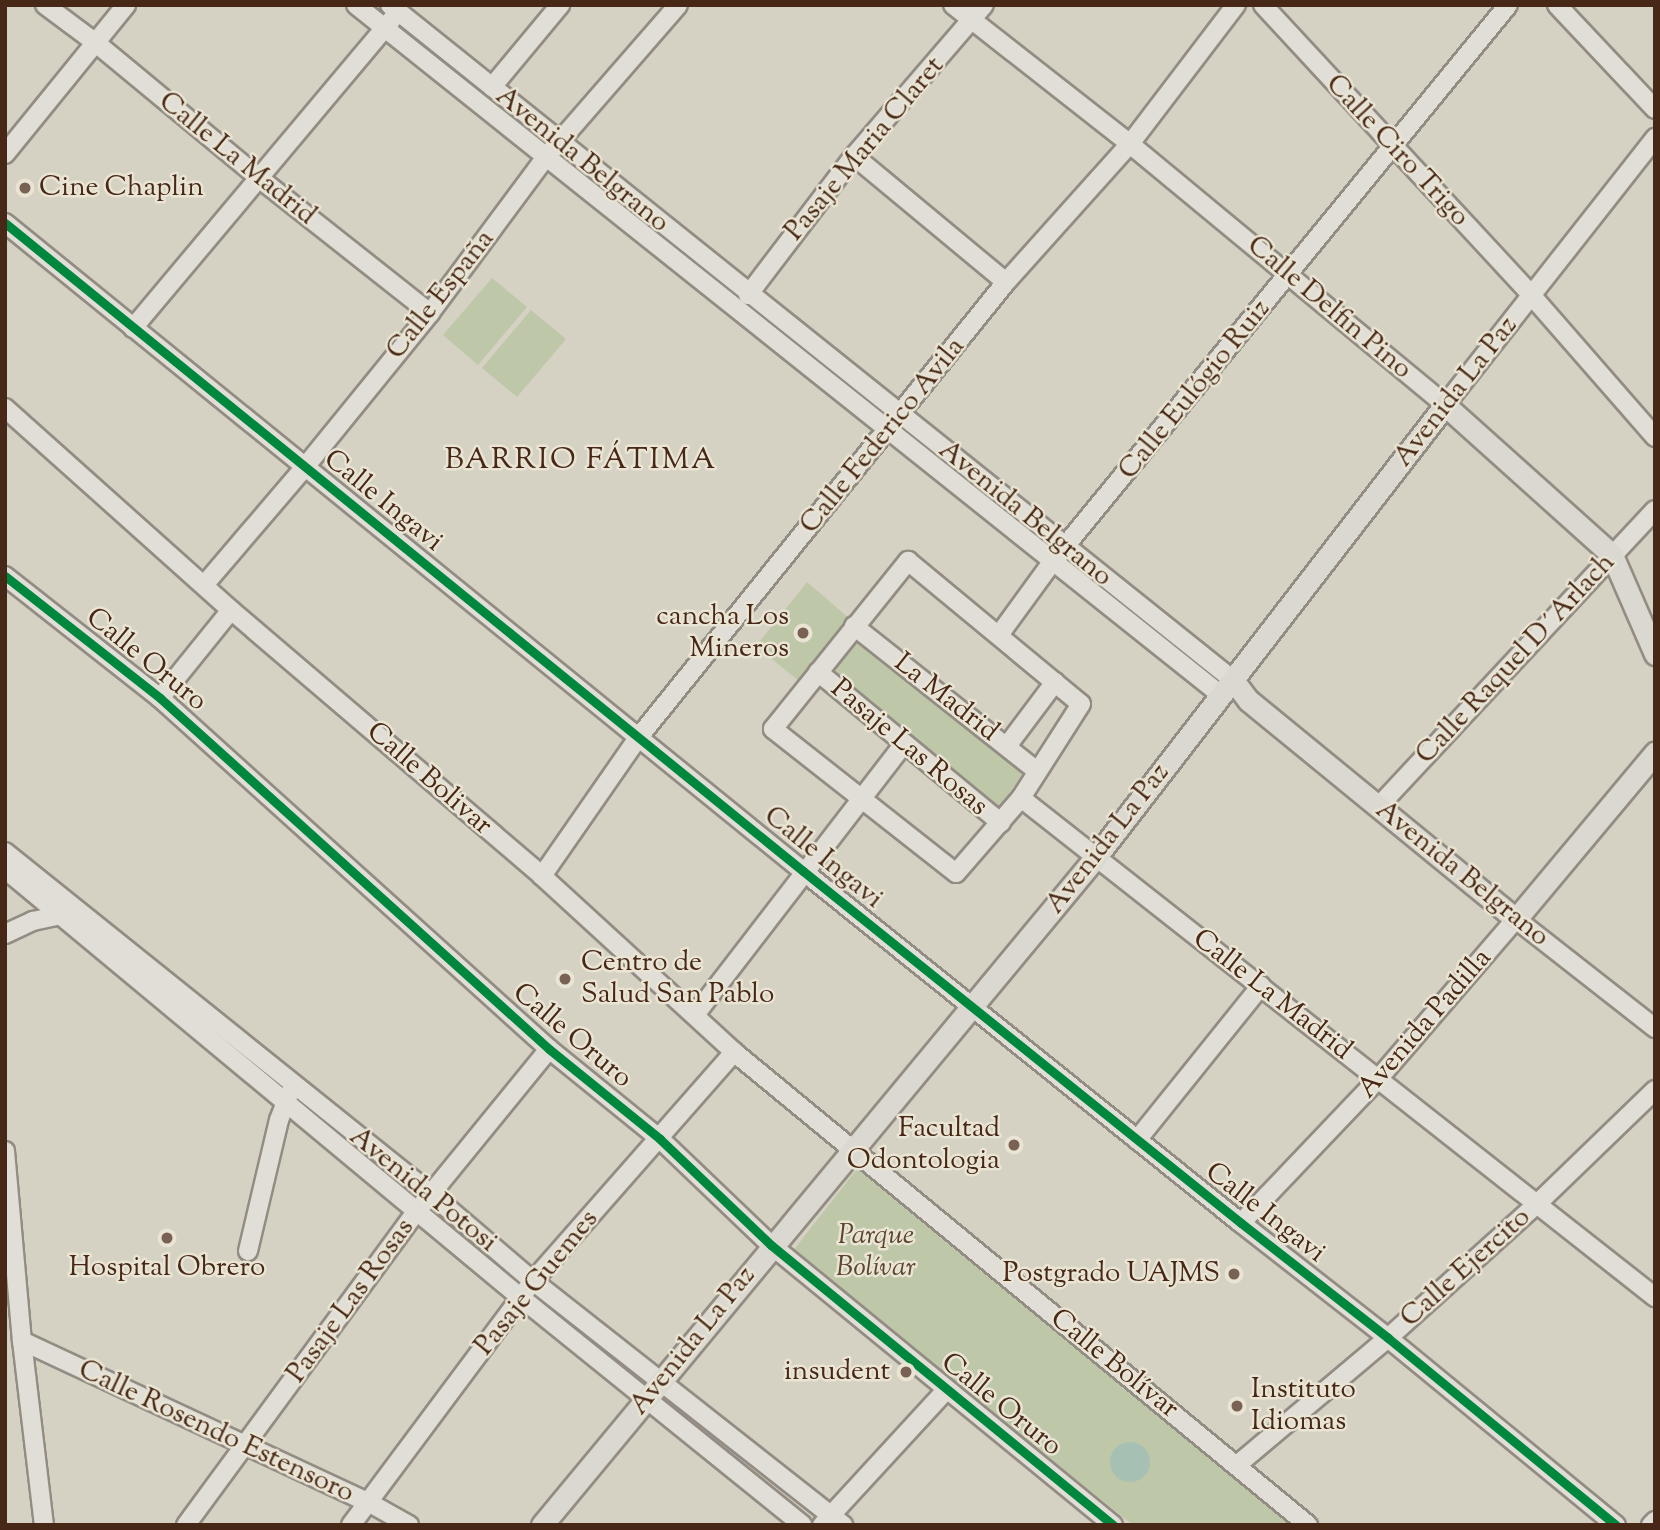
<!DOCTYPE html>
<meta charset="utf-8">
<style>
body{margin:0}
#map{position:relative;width:1660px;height:1530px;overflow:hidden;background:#d5d1c3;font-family:"Sorts Mill Goudy",serif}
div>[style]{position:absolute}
.green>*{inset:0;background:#bfc7a9}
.water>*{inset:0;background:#a7c0b4}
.round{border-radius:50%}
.roads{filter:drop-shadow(2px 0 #938c83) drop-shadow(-2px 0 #938c83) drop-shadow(0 2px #938c83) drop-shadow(0 -2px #938c83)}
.minor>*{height:18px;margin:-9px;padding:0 9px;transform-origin:9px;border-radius:9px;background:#e0ded7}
.major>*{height:21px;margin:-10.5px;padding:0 10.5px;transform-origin:10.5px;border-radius:10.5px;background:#dad8d0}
.cycleway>*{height:9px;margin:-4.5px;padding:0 4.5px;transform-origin:4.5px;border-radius:4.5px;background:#00873e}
.dots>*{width:19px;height:19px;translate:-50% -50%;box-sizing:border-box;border:4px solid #e9e4d3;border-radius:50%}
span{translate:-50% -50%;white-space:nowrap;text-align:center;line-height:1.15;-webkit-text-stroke:5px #e9e4d3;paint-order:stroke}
.street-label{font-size:28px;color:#472716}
.poi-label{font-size:28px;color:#472716}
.left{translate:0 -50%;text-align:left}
.right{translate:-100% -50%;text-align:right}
.park-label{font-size:28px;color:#5b452f;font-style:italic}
.neighbourhood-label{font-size:30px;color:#472716;letter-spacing:2px}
.frame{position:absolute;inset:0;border:7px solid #472716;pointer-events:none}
</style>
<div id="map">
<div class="green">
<i style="clip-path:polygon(492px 278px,527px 307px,478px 365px,443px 335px)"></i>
<i style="clip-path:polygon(531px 310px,566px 339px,517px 397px,482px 368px)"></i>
<i style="clip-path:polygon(807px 582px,851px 620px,799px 681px,756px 646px)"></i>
<i style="clip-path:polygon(855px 630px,1024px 770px,999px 810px,822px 672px)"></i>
<i style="clip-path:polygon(857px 1169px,1290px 1525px,1133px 1525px,792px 1252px)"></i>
</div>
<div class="water">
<i class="round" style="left:1110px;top:1442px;width:40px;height:40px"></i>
</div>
<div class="roads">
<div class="minor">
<i style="left:45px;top:5px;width:64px;rotate:36.7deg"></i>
<i style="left:96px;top:43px;width:212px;rotate:39.6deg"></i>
<i style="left:259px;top:178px;width:218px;rotate:38.3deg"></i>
<i style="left:356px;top:5px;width:1106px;rotate:38.58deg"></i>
<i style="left:390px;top:5px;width:1080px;rotate:38.68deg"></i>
<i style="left:953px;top:5px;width:225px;rotate:38.1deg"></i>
<i style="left:1130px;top:144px;width:409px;rotate:39.6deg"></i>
<i style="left:1445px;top:405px;width:340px;rotate:-51.8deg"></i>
<i style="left:1263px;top:5px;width:396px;rotate:47.2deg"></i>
<i style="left:1532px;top:296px;width:187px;rotate:48.9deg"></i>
<i style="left:1557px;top:5px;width:143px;rotate:46.7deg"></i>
<i style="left:492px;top:87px;width:107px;rotate:-50.3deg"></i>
<i style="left:5px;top:154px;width:192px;rotate:-50.9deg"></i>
<i style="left:854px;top:156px;width:197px;rotate:39.7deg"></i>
<i style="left:5px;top:223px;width:1028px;rotate:39.08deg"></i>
<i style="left:803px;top:871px;width:562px;rotate:38.79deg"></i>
<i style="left:1241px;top:1223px;width:187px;rotate:38deg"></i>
<i style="left:1388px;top:1338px;width:295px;rotate:39.4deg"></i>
<i style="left:748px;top:295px;width:175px;rotate:-52.7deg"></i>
<i style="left:854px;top:156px;width:199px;rotate:-49.3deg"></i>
<i style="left:133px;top:328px;width:403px;rotate:-50deg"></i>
<i style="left:5px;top:408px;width:303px;rotate:41.8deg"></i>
<i style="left:231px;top:610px;width:409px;rotate:40.5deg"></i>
<i style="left:542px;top:876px;width:260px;rotate:42.5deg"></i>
<i style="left:734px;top:1052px;width:744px;rotate:39.49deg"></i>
<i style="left:908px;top:561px;width:224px;rotate:39.6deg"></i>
<i style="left:1081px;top:704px;width:112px;rotate:122.6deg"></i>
<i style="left:1021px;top:798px;width:99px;rotate:130.9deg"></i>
<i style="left:956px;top:873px;width:233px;rotate:-141.8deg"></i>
<i style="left:773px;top:729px;width:216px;rotate:-51.2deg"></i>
<i style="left:5px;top:576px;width:197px;rotate:38.2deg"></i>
<i style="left:160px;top:698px;width:524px;rotate:42.06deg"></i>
<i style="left:549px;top:1049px;width:143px;rotate:39deg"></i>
<i style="left:660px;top:1139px;width:153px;rotate:43.7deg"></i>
<i style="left:771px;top:1245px;width:442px;rotate:39.3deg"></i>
<i style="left:205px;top:584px;width:154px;rotate:-49.5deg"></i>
<i style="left:305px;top:467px;width:198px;rotate:-50.9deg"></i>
<i style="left:430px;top:313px;width:194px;rotate:-53.4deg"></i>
<i style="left:546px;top:157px;width:201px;rotate:-49deg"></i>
<i style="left:854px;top:626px;width:233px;rotate:38.4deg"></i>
<i style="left:999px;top:635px;width:92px;rotate:-53.9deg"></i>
<i style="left:1053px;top:561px;width:718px;rotate:-50.7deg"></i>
<i style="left:818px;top:672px;width:237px;rotate:39.5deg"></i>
<i style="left:160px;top:698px;width:113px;rotate:-51.1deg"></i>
<i style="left:1007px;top:746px;width:80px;rotate:-53.1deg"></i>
<i style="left:1021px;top:798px;width:807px;rotate:38.21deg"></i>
<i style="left:1378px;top:807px;width:406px;rotate:-47deg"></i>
<i style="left:5px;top:852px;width:546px;rotate:38.76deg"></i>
<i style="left:431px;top:1194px;width:134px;rotate:40.5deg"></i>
<i style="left:533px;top:1281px;width:395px;rotate:38.2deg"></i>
<i style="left:5px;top:869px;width:670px;rotate:39.73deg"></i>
<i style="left:520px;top:1297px;width:363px;rotate:38.9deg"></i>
<i style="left:542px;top:876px;width:168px;rotate:-55.2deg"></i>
<i style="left:638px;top:738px;width:586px;rotate:-51.1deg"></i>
<i style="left:1006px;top:282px;width:186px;rotate:-48.1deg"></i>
<i style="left:1130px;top:144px;width:175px;rotate:-52.7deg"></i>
<i style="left:5px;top:934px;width:31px;rotate:-25deg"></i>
<i style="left:33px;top:921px;width:30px;rotate:-12deg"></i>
<i style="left:62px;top:915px;width:6px;rotate:-45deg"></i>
<i style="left:695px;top:1015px;width:342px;rotate:-52.4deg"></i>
<i style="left:1137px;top:1140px;width:198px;rotate:-51.2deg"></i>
<i style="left:5px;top:1151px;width:191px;rotate:84.9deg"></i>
<i style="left:22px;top:1341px;width:185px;rotate:83.2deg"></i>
<i style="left:1241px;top:1223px;width:200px;rotate:-46.4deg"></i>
<i style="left:1379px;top:1078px;width:210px;rotate:-49.3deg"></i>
<i style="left:1516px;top:919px;width:177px;rotate:38.1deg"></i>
<i style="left:248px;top:1251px;width:135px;rotate:-76.7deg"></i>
<i style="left:279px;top:1120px;width:28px;rotate:-69deg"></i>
<i style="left:22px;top:1341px;width:382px;rotate:25deg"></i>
<i style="left:368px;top:1502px;width:47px;rotate:29.3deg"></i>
<i style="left:1237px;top:1465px;width:197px;rotate:-40.1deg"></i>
<i style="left:1388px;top:1338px;width:202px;rotate:-42deg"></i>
<i style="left:1538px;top:1203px;width:163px;rotate:-44deg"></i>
<i style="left:186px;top:1525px;width:390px;rotate:-53.7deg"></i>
<i style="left:417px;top:1211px;width:209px;rotate:-50.8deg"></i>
<i style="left:351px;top:1525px;width:304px;rotate:-53.3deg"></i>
<i style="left:533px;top:1281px;width:305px;rotate:-48.7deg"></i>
<i style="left:822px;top:1525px;width:183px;rotate:-47.4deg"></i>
<i style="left:1651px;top:1525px;width:6px;rotate:-45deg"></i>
</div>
<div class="major">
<i style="left:1233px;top:680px;width:25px;rotate:53deg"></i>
<i style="left:1248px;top:700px;width:346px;rotate:39.3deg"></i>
<i style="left:1516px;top:919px;width:217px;rotate:-50.1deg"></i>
<i style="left:542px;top:1525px;width:866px;rotate:-50.34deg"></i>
<i style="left:1095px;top:858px;width:572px;rotate:-52.31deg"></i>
<i style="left:1445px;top:405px;width:224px;rotate:41.9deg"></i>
<i style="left:1612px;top:555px;width:108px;rotate:66.5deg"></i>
</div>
</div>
<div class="cycleway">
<i style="left:5px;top:223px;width:1028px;rotate:39.08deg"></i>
<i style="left:803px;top:871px;width:562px;rotate:38.79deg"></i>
<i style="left:1241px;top:1223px;width:187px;rotate:38deg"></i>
<i style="left:1388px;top:1338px;width:295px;rotate:39.4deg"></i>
<i style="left:5px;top:576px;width:197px;rotate:38.2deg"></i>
<i style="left:160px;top:698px;width:524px;rotate:42.06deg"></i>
<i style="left:549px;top:1049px;width:143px;rotate:39deg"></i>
<i style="left:660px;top:1139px;width:153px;rotate:43.7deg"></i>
<i style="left:771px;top:1245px;width:442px;rotate:39.3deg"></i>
</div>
<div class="dots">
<i style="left:25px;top:188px;background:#796253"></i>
<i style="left:803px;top:633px;background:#796253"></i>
<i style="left:565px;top:979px;background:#796253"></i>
<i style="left:1014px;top:1145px;background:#796253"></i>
<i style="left:167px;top:1238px;background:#796253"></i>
<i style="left:1234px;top:1274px;background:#796253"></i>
<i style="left:906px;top:1372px;background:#796253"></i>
<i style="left:1237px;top:1406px;background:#796253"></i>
</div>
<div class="street-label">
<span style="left:865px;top:149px;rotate:-50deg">Pasaje Maria Claret</span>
<span style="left:1397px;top:151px;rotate:47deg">Calle Ciro Trigo</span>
<span style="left:237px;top:159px;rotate:39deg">Calle La Madrid</span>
<span style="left:582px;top:160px;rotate:39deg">Avenida Belgrano</span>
<span style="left:441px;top:295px;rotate:-52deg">Calle España</span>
<span style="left:1329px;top:308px;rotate:40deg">Calle Delfin Pino</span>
<span style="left:1195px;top:390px;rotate:-51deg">Calle Eulógio Ruiz</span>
<span style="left:1456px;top:392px;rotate:-52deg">Avenida La Paz</span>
<span style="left:883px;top:436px;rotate:-51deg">Calle Federico Avila</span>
<span style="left:383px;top:501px;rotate:39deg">Calle Ingavi</span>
<span style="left:1025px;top:514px;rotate:39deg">Avenida Belgrano</span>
<span style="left:1516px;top:659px;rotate:-47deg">Calle Raquel D´Arlach</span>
<span style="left:146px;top:660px;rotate:39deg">Calle Oruro</span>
<span style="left:946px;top:698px;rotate:38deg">La Madrid</span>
<span style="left:909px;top:748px;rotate:40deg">Pasaje Las Rosas</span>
<span style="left:429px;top:779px;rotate:41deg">Calle Bolivar</span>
<span style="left:1108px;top:839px;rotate:-52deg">Avenida La Paz</span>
<span style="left:823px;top:858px;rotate:39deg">Calle Ingavi</span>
<span style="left:1462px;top:874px;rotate:39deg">Avenida Belgrano</span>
<span style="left:1272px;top:995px;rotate:38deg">Calle La Madrid</span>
<span style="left:1425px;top:1024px;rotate:-49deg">Avenida Padilla</span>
<span style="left:572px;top:1036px;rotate:40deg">Calle Oruro</span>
<span style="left:423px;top:1190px;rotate:39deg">Avenida Potosi</span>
<span style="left:1265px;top:1213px;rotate:38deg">Calle Ingavi</span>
<span style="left:1466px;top:1268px;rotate:-42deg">Calle Ejercito</span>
<span style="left:537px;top:1283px;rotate:-51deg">Pasaje Guemes</span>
<span style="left:351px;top:1301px;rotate:-54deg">Pasaje Las Rosas</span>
<span style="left:693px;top:1341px;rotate:-51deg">Avenida La Paz</span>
<span style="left:1114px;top:1364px;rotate:39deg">Calle Bolívar</span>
<span style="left:1001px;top:1405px;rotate:39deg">Calle Oruro</span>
<span style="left:216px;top:1432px;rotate:25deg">Calle Rosendo Estensoro</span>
</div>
<div class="poi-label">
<span class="left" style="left:39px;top:188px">Cine Chaplin</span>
<span class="right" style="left:789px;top:633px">cancha Los<br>Mineros</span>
<span class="left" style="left:581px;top:979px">Centro de<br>Salud San Pablo</span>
<span class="right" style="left:1000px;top:1145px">Facultad<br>Odontologia</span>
<span style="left:167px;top:1268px">Hospital Obrero</span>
<span class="right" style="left:1220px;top:1274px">Postgrado UAJMS</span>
<span class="right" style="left:890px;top:1372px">insudent</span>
<span class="left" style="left:1251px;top:1406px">Instituto<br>Idiomas</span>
</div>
<div class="park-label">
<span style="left:876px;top:1252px">Parque<br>Bolívar</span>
</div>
<div class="neighbourhood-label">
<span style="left:581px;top:461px">BARRIO FÁTIMA</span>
</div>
<div class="frame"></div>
</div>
